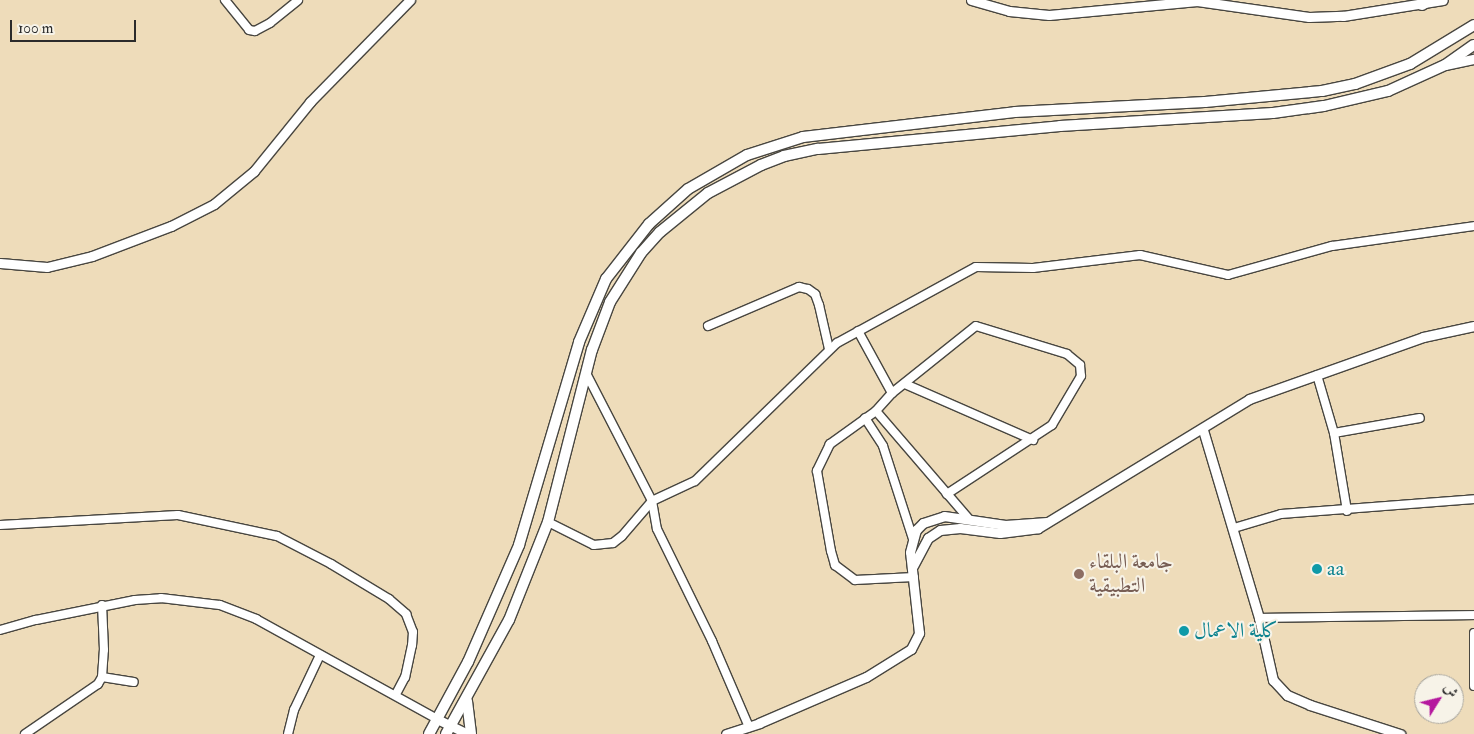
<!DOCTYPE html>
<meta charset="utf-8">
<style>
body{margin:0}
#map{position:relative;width:1474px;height:734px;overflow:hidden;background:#eedcba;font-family:"IM FELL Double Pica",Amiri,serif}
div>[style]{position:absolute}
.roads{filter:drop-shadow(1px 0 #484640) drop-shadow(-1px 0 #484640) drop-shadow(0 1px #484640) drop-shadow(0 -1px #484640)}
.minor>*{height:8px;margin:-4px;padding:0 4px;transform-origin:4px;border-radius:4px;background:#fff}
.tertiary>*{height:9px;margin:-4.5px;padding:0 4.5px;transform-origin:4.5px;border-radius:4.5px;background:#fff}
.secondary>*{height:10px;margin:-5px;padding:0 5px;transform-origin:5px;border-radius:5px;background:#fff}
.dots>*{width:14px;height:14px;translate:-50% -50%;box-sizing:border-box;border:2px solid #f7f3e8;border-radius:50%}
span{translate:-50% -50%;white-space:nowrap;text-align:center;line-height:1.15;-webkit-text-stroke:4px #f7f3e8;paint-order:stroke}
.education-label{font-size:21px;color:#785e54}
.left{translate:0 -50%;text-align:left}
.culture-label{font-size:21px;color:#0d838f}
.north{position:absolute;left:1414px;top:674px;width:50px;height:50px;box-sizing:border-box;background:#f7f3e8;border:1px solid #a5a39c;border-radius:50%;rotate:54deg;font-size:14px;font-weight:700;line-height:20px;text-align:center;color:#2b2b2b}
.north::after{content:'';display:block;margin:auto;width:18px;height:22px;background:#b5179e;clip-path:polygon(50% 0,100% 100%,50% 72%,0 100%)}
.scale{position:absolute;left:10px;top:20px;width:126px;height:22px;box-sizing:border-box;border:2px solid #2b2b2b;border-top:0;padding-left:6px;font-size:15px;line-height:18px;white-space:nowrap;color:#2b2b2b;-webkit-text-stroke:4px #f7f3e8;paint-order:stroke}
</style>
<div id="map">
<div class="roads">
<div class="minor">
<i style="left:225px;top:0;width:38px;rotate:51deg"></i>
<i style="left:249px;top:30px;width:6px;rotate:9deg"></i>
<i style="left:255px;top:31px;width:17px;rotate:-28deg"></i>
<i style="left:270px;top:23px;width:36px;rotate:-39deg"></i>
<i style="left:708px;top:326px;width:99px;rotate:-23.2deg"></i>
<i style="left:799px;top:287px;width:9px;rotate:13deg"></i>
<i style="left:808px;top:289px;width:9px;rotate:36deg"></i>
<i style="left:815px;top:294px;width:12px;rotate:70deg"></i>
<i style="left:819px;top:305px;width:45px;rotate:77.2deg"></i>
<i style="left:858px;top:331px;width:71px;rotate:61.3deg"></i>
<i style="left:892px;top:393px;width:24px;rotate:132deg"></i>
<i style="left:876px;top:411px;width:57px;rotate:144.3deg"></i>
<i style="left:830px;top:444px;width:30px;rotate:116deg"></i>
<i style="left:817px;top:471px;width:81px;rotate:80.1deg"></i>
<i style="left:831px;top:551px;width:15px;rotate:74deg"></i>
<i style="left:835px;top:565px;width:25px;rotate:37deg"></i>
<i style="left:855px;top:580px;width:59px;rotate:-2.9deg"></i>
<i style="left:586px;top:373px;width:144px;rotate:62.7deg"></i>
<i style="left:652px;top:501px;width:28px;rotate:80deg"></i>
<i style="left:657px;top:529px;width:125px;rotate:63.8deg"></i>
<i style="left:712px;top:641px;width:94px;rotate:66.7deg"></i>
<i style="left:1317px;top:375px;width:60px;rotate:73.7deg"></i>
<i style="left:1334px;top:433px;width:79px;rotate:80.5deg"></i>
<i style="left:905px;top:384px;width:140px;rotate:23.6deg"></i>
<i style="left:892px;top:393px;width:107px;rotate:-38.6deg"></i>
<i style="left:976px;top:326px;width:95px;rotate:17.1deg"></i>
<i style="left:1067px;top:354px;width:17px;rotate:40deg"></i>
<i style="left:1080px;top:365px;width:11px;rotate:85deg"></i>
<i style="left:1081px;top:376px;width:57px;rotate:120.6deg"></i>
<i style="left:1052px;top:425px;width:126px;rotate:146.7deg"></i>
<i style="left:876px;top:411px;width:141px;rotate:49.3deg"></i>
<i style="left:865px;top:418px;width:33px;rotate:57deg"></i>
<i style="left:883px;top:446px;width:98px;rotate:72.1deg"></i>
<i style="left:1334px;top:433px;width:87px;rotate:-9.9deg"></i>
<i style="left:548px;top:522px;width:51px;rotate:26.6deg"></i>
<i style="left:594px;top:545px;width:19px;rotate:-6deg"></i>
<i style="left:613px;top:543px;width:11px;rotate:-38deg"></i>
<i style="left:622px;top:536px;width:46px;rotate:-49.4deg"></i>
<i style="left:652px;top:501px;width:47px;rotate:-24.9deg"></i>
<i style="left:695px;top:481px;width:198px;rotate:-44.2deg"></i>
<i style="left:837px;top:343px;width:158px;rotate:-28.7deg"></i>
<i style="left:976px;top:267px;width:57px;rotate:1deg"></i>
<i style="left:1033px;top:268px;width:108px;rotate:-6.9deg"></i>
<i style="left:1140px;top:255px;width:90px;rotate:12.8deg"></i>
<i style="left:1228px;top:275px;width:108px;rotate:-15.6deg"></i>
<i style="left:1332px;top:246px;width:143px;rotate:-8deg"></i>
<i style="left:0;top:525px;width:178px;rotate:-3.2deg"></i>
<i style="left:178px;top:515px;width:101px;rotate:12deg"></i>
<i style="left:277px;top:536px;width:61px;rotate:27.4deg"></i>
<i style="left:331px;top:564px;width:68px;rotate:31.1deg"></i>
<i style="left:389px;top:599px;width:23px;rotate:41deg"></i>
<i style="left:406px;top:614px;width:19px;rotate:69deg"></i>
<i style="left:413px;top:632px;width:13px;rotate:94deg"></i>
<i style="left:412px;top:645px;width:33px;rotate:102deg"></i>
<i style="left:405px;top:677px;width:19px;rotate:118deg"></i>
<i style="left:1234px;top:528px;width:49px;rotate:-16.6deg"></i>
<i style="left:1281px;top:514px;width:194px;rotate:-4.4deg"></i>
<i style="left:1259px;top:618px;width:215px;rotate:-0.8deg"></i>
<i style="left:0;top:630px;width:37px;rotate:-16deg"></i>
<i style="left:36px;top:620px;width:101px;rotate:-11.4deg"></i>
<i style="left:135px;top:600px;width:26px;rotate:-4deg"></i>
<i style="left:161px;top:598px;width:59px;rotate:6.8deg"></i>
<i style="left:220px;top:605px;width:39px;rotate:21deg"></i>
<i style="left:256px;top:619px;width:209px;rotate:28.9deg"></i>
<i style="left:1474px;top:633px;width:53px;rotate:90deg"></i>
<i style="left:102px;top:677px;width:32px;rotate:9deg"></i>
<i style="left:25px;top:734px;width:88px;rotate:-34.4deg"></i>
<i style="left:98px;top:684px;width:8px;rotate:-60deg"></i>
<i style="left:102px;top:677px;width:27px;rotate:-86deg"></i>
<i style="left:104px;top:650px;width:45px;rotate:-92.5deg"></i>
<i style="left:288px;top:734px;width:25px;rotate:-76deg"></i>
<i style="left:294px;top:710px;width:61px;rotate:-64.7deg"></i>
</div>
<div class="tertiary">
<i style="left:971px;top:0;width:40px;rotate:16deg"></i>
<i style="left:1009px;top:11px;width:40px;rotate:5.7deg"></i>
<i style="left:1049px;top:15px;width:149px;rotate:-5.4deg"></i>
<i style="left:1197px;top:1px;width:113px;rotate:8.1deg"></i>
<i style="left:1309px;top:17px;width:34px;rotate:-2deg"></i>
<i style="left:1343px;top:16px;width:101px;rotate:-9.1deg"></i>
<i style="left:1445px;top:65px;width:30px;rotate:-12deg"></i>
<i style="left:0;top:263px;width:47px;rotate:4.9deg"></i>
<i style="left:47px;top:267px;width:46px;rotate:-13.7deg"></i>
<i style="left:92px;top:256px;width:85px;rotate:-20.8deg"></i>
<i style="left:171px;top:226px;width:48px;rotate:-27.1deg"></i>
<i style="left:214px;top:204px;width:52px;rotate:-39.5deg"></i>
<i style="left:254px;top:171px;width:89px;rotate:-50.9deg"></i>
<i style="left:310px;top:102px;width:143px;rotate:-45.6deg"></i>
<i style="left:1203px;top:430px;width:196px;rotate:73.4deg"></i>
<i style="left:1259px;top:618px;width:64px;rotate:77.3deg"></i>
<i style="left:1273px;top:680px;width:21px;rotate:47deg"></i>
<i style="left:1287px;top:695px;width:25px;rotate:23deg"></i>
<i style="left:1310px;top:705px;width:95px;rotate:17.9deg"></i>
<i style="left:913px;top:566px;width:32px;rotate:-62deg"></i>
<i style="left:928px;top:538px;width:14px;rotate:-34deg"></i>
<i style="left:940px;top:530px;width:20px;rotate:-6deg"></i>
<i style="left:960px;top:528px;width:40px;rotate:7.1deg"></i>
<i style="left:1000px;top:533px;width:38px;rotate:-7deg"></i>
<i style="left:1038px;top:528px;width:247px;rotate:-31.4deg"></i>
<i style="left:1249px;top:399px;width:185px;rotate:-19.6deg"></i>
<i style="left:1423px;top:337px;width:52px;rotate:-12.2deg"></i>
<i style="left:439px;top:720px;width:32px;rotate:26deg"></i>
<i style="left:726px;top:734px;width:35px;rotate:-18deg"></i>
<i style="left:759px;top:723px;width:116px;rotate:-23.3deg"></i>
<i style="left:866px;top:677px;width:53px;rotate:-31.9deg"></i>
<i style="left:911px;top:649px;width:18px;rotate:-63deg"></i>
<i style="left:919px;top:633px;width:81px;rotate:-96.3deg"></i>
<i style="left:910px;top:552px;width:23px;rotate:-75deg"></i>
<i style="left:916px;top:530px;width:10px;rotate:-45deg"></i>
<i style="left:923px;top:523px;width:22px;rotate:-18deg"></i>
<i style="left:944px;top:516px;width:62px;rotate:8.4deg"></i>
<i style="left:1005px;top:525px;width:42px;rotate:-4.1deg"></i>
</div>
<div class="secondary">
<i style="left:1422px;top:5px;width:9px;rotate:-32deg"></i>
<i style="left:467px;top:701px;width:33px;rotate:83deg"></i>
<i style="left:429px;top:734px;width:82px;rotate:-61.6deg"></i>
<i style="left:468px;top:662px;width:128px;rotate:-66.4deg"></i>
<i style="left:519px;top:545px;width:212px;rotate:-73.5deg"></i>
<i style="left:579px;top:342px;width:69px;rotate:-66.8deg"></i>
<i style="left:606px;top:279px;width:70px;rotate:-52deg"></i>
<i style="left:649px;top:224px;width:52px;rotate:-41.9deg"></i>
<i style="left:688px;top:189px;width:68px;rotate:-30deg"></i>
<i style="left:747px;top:155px;width:59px;rotate:-17.8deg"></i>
<i style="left:803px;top:137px;width:213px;rotate:-6.7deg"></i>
<i style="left:1015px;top:112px;width:190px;rotate:-3deg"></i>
<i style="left:1205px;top:102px;width:118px;rotate:-5.4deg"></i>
<i style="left:1322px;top:91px;width:34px;rotate:-12deg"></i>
<i style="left:1355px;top:84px;width:59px;rotate:-20deg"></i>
<i style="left:1410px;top:64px;width:75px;rotate:-31.4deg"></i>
<i style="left:446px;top:734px;width:130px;rotate:-61.1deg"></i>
<i style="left:509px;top:620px;width:105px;rotate:-68.3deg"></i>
<i style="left:548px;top:522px;width:178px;rotate:-75.7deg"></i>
<i style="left:592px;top:350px;width:51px;rotate:-69.4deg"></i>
<i style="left:610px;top:302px;width:58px;rotate:-57.7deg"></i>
<i style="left:641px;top:253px;width:28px;rotate:-48deg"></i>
<i style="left:660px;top:232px;width:62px;rotate:-39.1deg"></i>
<i style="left:708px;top:193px;width:60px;rotate:-27.8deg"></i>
<i style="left:761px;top:165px;width:25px;rotate:-21deg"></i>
<i style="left:784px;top:156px;width:35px;rotate:-12deg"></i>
<i style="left:818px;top:149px;width:243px;rotate:-5.4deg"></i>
<i style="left:1060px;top:126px;width:213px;rotate:-3.5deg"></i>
<i style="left:1273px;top:113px;width:51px;rotate:-7.8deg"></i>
<i style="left:1324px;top:106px;width:66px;rotate:-13.2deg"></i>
<i style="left:1388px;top:91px;width:63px;rotate:-24.5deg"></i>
<i style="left:1445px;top:65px;width:35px;rotate:-35deg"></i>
</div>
</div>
<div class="dots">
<i style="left:1317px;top:569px;background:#0f9aa8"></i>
<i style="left:1079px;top:574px;background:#8d6e63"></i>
<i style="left:1184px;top:631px;background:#0f9aa8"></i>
</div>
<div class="education-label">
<span class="left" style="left:1089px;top:574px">جامعة البلقاء<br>التطبيقية</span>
</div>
<div class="culture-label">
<span class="left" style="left:1327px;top:569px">aa</span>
<span class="left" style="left:1194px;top:631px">كلية الاعمال</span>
</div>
<div class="north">ش</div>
<div class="scale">100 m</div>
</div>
